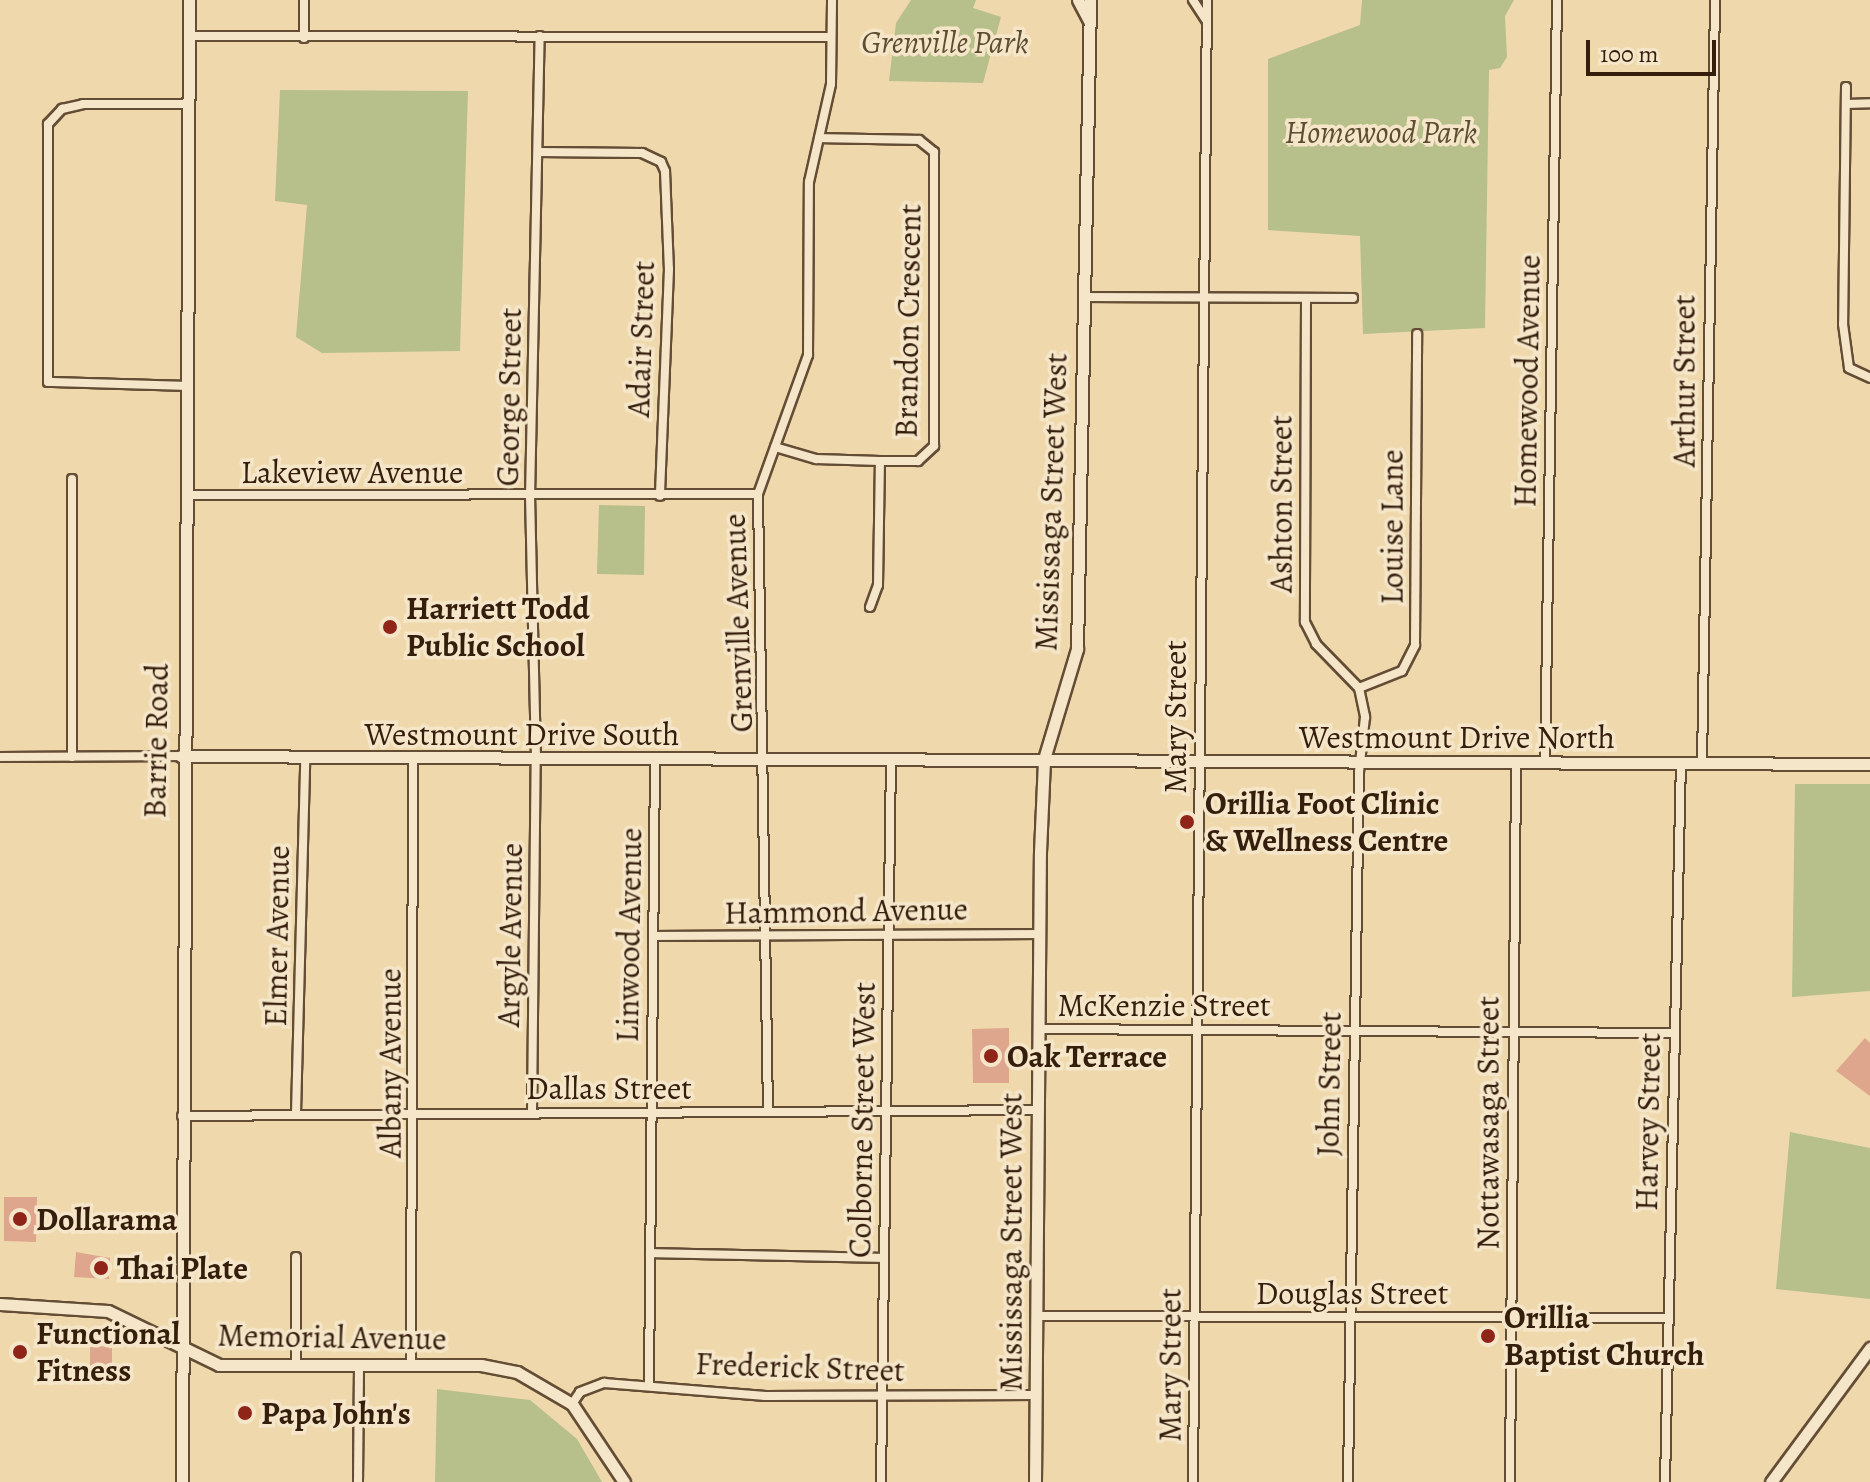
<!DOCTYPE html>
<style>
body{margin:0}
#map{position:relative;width:1870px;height:1482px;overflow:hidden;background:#efd9ac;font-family:Alegreya,serif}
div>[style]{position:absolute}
.green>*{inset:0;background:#b7bf8a}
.building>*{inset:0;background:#dea68d}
.roads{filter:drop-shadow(2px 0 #644d35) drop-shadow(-2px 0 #644d35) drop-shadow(0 2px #644d35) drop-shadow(0 -2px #644d35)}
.street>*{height:8px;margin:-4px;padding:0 4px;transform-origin:4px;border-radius:4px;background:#f5e6c9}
.secondary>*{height:11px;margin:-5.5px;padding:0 5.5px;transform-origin:5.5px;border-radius:5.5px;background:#f5e6c9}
.dots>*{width:22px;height:22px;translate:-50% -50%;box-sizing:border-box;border:4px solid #f5e6c9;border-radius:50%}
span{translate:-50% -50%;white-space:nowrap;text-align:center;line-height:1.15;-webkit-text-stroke:7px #f5e6c9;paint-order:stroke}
.park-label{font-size:32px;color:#5d4e32;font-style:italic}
.street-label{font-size:32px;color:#361e0d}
.poi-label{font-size:32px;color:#361e0d;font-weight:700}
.left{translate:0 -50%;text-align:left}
.scale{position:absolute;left:1586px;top:40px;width:130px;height:36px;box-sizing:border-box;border:4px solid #361e0d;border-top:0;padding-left:10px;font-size:24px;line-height:28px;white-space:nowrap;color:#361e0d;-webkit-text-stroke:6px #f5e6c9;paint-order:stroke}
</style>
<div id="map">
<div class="green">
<i style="clip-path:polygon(911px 0,976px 0,973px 8px,1001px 17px,983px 83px,889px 81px,896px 23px)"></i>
<i style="clip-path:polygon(1362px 0,1514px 0,1505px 16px,1507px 57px,1500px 68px,1489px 70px,1485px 328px,1363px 334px,1360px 236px,1268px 230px,1268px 59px,1360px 25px)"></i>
<i style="clip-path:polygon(280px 90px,468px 91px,460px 351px,322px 353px,296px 337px,307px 205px,275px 201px)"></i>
<i style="clip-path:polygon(599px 505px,645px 506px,644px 575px,597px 574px)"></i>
<i style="clip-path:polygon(1795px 784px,1870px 784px,1870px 991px,1792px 997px)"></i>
<i style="clip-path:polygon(1790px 1132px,1870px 1148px,1870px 1299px,1776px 1289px)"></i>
<i style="clip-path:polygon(437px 1389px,530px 1400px,577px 1439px,602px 1482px,435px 1482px)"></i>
</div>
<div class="building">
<i style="clip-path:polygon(1009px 1028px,1009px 1083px,973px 1083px,972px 1029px)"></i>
<i style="clip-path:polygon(1865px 1038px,1870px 1043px,1870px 1096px,1836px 1071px)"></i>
<i style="clip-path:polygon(4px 1197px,37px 1197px,36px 1242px,4px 1241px)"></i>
<i style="clip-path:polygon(76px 1252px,110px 1258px,109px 1279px,74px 1277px)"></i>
<i style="clip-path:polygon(112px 1346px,112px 1367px,90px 1368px,90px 1347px)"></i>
</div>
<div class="roads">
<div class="street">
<i style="left:304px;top:0;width:38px;rotate:90deg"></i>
<i style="left:1193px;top:0;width:24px;rotate:57deg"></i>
<i style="left:190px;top:36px;width:641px;rotate:0.09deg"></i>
<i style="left:1846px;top:87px;width:237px;rotate:90.7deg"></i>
<i style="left:1843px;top:324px;width:44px;rotate:82.2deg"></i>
<i style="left:1849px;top:368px;width:23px;rotate:25deg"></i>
<i style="left:1847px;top:104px;width:23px;rotate:-2deg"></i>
<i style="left:538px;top:152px;width:104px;rotate:0.6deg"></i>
<i style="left:642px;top:153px;width:21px;rotate:25deg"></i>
<i style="left:661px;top:162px;width:10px;rotate:66deg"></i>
<i style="left:665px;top:171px;width:98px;rotate:87.7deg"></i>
<i style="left:669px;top:269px;width:227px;rotate:92.3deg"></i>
<i style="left:1084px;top:297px;width:269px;rotate:0.2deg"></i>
<i style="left:1306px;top:300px;width:322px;rotate:90.2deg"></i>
<i style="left:1305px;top:622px;width:25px;rotate:63deg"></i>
<i style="left:1316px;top:644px;width:62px;rotate:45.7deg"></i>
<i style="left:1359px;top:688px;width:30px;rotate:78deg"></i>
<i style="left:1365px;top:717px;width:55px;rotate:96.2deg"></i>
<i style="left:1359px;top:772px;width:710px;rotate:90.89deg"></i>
<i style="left:185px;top:386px;width:137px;rotate:-178.3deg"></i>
<i style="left:48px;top:382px;width:258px;rotate:-90deg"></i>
<i style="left:48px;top:124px;width:21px;rotate:-47deg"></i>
<i style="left:62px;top:109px;width:22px;rotate:-13deg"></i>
<i style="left:83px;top:104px;width:107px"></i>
<i style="left:775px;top:447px;width:43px;rotate:16.3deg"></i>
<i style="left:816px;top:459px;width:64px;rotate:1.8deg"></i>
<i style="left:880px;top:461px;width:38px"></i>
<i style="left:918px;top:461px;width:22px;rotate:-43deg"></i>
<i style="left:934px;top:446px;width:294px;rotate:-90deg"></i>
<i style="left:934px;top:152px;width:19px;rotate:-141deg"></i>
<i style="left:919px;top:140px;width:100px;rotate:-178.9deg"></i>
<i style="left:186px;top:495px;width:572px;rotate:-0.1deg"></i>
<i style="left:870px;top:607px;width:23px;rotate:-70deg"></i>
<i style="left:878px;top:585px;width:124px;rotate:-89.1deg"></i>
<i style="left:1359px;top:688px;width:46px;rotate:-21.6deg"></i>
<i style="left:1402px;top:671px;width:29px;rotate:-63deg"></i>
<i style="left:1415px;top:645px;width:311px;rotate:-89.6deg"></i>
<i style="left:0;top:757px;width:181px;rotate:-0.3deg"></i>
<i style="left:72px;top:757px;width:278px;rotate:-90deg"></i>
<i style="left:1545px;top:763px;width:763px;rotate:-89.1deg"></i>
<i style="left:1702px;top:763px;width:763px;rotate:-89.02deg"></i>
<i style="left:654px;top:936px;width:385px;rotate:-0.3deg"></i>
<i style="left:1038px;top:1029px;width:636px;rotate:0.36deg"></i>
<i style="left:532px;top:1112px;width:353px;rotate:-89.4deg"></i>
<i style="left:536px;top:759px;width:262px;rotate:-91.3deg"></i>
<i style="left:530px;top:497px;width:461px;rotate:-88.8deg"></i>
<i style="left:768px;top:1112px;width:618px;rotate:-90.93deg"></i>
<i style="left:758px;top:494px;width:148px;rotate:-70.2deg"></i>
<i style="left:808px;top:355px;width:173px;rotate:-89.7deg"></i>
<i style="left:809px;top:182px;width:100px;rotate:-77.3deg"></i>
<i style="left:831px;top:84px;width:84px;rotate:-89.3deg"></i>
<i style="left:296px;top:1113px;width:352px;rotate:-88.5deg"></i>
<i style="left:182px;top:1116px;width:855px;rotate:-0.4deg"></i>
<i style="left:650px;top:1253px;width:233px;rotate:1.2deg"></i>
<i style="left:296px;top:1257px;width:109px;rotate:90deg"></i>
<i style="left:1036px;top:1316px;width:632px;rotate:0.18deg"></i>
<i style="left:411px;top:1365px;width:604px;rotate:-89.81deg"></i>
<i style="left:649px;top:1383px;width:624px;rotate:-89.45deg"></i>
<i style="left:572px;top:1404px;width:14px;rotate:-56deg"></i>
<i style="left:580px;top:1392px;width:26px;rotate:-21deg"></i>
<i style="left:604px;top:1383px;width:162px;rotate:4.6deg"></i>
<i style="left:765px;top:1396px;width:271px;rotate:-0.2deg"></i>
<i style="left:358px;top:1482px;width:117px;rotate:-89.5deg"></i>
<i style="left:881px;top:1482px;width:723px;rotate:-89.21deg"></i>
<i style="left:1193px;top:1482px;width:1482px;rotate:-89.46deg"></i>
<i style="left:1510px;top:1482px;width:719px;rotate:-89.52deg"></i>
<i style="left:1665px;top:1482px;width:719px;rotate:-88.73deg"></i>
</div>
<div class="secondary">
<i style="left:1078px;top:0;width:24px;rotate:62deg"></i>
<i style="left:181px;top:756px;width:1689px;rotate:0.27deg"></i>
<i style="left:0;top:1304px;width:108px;rotate:3.7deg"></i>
<i style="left:108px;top:1311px;width:123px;rotate:25.9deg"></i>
<i style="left:219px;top:1365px;width:262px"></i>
<i style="left:481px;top:1365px;width:37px;rotate:11deg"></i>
<i style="left:517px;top:1372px;width:64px;rotate:30.2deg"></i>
<i style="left:572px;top:1404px;width:94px;rotate:56.3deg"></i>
<i style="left:182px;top:1482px;width:1482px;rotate:-89.73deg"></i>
<i style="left:1035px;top:1482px;width:630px;rotate:-89.55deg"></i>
<i style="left:1040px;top:852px;width:93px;rotate:-87.5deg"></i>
<i style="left:1044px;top:759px;width:115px;rotate:-73.3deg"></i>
<i style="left:1077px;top:649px;width:649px;rotate:-88.85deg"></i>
<i style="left:1771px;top:1482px;width:167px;rotate:-53.5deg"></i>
</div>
</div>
<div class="dots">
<i style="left:390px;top:627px;background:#8f2418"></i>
<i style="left:1187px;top:822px;background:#8f2418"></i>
<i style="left:991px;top:1056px;background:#8f2418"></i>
<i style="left:20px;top:1219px;background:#8f2418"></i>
<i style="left:101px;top:1268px;background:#8f2418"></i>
<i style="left:1488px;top:1336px;background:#8f2418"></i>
<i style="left:20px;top:1352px;background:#8f2418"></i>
<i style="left:245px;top:1413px;background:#8f2418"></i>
</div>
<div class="park-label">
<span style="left:945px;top:42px">Grenville Park</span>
<span style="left:1381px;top:132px">Homewood Park</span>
</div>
<div class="street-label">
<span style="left:908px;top:321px;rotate:-89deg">Brandon Crescent</span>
<span style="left:641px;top:339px;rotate:-88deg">Adair Street</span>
<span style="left:1527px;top:381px;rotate:-89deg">Homewood Avenue</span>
<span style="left:1684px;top:381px;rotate:-90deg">Arthur Street</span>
<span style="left:509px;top:397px;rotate:-89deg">George Street</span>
<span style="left:352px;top:472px">Lakeview Avenue</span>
<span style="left:1051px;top:502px;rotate:-88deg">Mississaga Street West</span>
<span style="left:1281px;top:504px;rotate:-90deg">Ashton Street</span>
<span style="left:1392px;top:527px;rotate:-90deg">Louise Lane</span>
<span style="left:738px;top:623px;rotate:-92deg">Grenville Avenue</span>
<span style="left:1175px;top:717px;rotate:-90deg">Mary Street</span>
<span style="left:522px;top:734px">Westmount Drive South</span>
<span style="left:1457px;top:737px">Westmount Drive North</span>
<span style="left:156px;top:741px;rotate:-89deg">Barrie Road</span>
<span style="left:846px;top:911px;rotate:-1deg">Hammond Avenue</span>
<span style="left:510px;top:935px;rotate:-89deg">Argyle Avenue</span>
<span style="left:629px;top:935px;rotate:-89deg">Linwood Avenue</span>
<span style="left:277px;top:936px;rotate:-89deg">Elmer Avenue</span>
<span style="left:1164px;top:1005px">McKenzie Street</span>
<span style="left:390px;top:1063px;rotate:-90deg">Albany Avenue</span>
<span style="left:1329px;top:1084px;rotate:-89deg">John Street</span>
<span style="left:609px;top:1088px">Dallas Street</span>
<span style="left:862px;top:1120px;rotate:-89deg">Colborne Street West</span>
<span style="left:1648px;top:1122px;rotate:-89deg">Harvey Street</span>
<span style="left:1488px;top:1123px;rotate:-90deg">Nottawasaga Street</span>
<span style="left:1011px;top:1242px;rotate:-90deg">Mississaga Street West</span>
<span style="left:1352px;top:1293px">Douglas Street</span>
<span style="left:332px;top:1337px;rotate:1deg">Memorial Avenue</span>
<span style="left:1170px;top:1365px;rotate:-90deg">Mary Street</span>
<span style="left:800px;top:1367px;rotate:2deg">Frederick Street</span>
</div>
<div class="poi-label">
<span class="left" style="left:406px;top:627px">Harriett Todd<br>Public School</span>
<span class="left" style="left:1205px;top:822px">Orillia Foot Clinic<br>&amp; Wellness Centre</span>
<span class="left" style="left:1007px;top:1056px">Oak Terrace</span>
<span class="left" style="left:36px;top:1219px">Dollarama</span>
<span class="left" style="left:117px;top:1268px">Thai Plate</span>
<span class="left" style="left:1504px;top:1336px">Orillia<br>Baptist Church</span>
<span class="left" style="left:36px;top:1352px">Functional<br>Fitness</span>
<span class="left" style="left:261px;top:1413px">Papa John's</span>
</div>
<div class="scale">100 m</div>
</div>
